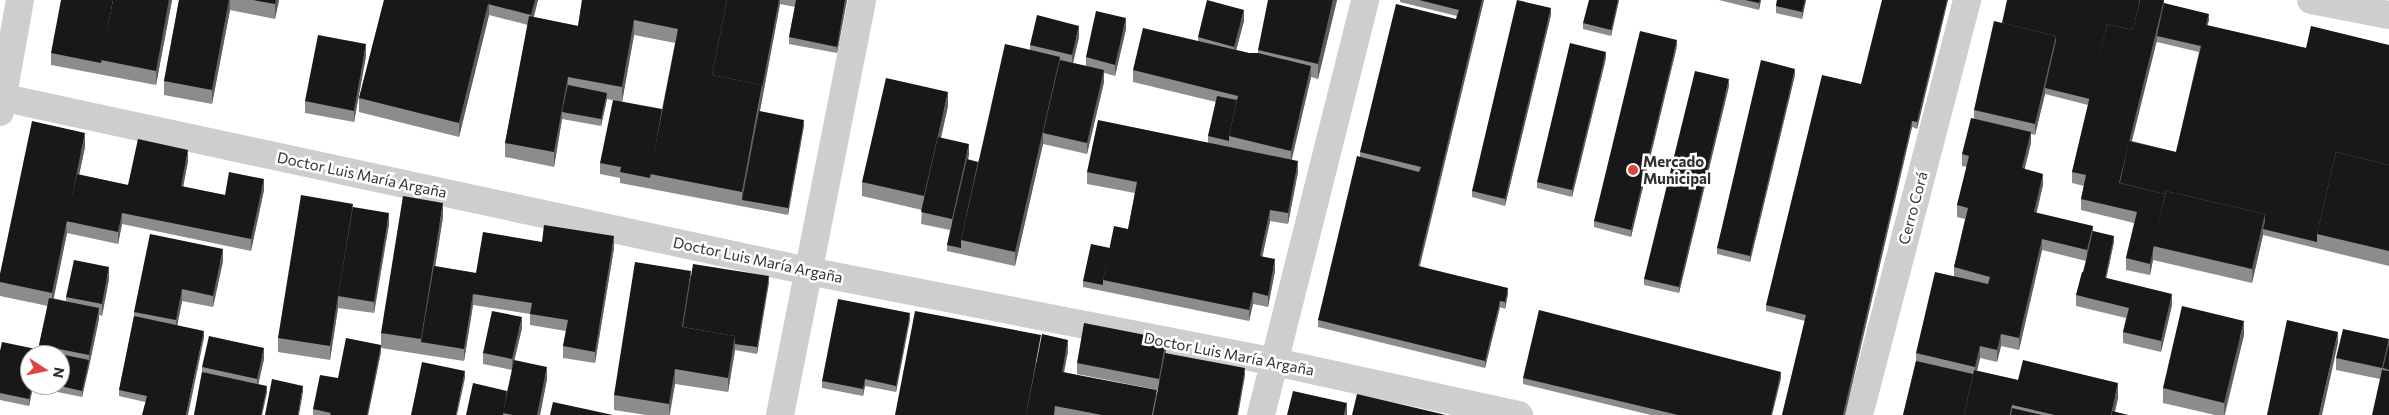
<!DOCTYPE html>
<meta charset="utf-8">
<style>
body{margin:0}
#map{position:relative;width:2389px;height:415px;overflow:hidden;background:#fff;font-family:Commissioner,sans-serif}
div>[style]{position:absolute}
.street>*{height:28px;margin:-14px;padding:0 14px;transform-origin:14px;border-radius:14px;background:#cecece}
.wall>*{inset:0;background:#8c8c8c}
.shaded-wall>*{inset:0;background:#5d5d5d}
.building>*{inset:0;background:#181818}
.dots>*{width:14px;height:14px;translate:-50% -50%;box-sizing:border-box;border:2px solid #fff;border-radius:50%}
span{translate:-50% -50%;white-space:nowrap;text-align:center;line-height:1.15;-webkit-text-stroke:5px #fff;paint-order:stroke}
.poi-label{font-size:15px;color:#313131;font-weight:700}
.left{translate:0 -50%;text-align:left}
.street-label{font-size:15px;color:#313131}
.north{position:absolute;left:20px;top:345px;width:50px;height:50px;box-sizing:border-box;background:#fff;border:1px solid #adadad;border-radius:50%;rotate:101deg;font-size:14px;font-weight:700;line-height:20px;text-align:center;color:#313131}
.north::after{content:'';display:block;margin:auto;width:18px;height:22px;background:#df453d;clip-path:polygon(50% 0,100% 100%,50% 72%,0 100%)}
</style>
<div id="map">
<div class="street">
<i style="left:2311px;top:0;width:79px;rotate:10.9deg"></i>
<i style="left:0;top:97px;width:827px;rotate:12.15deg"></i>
<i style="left:808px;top:271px;width:476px;rotate:11deg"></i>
<i style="left:1275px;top:362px;width:250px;rotate:12.3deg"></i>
<i style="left:0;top:112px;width:114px;rotate:-79.9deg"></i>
<i style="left:780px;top:415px;width:423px;rotate:-78.8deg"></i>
<i style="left:1261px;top:415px;width:428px;rotate:-75.9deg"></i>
<i style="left:1859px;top:415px;width:429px;rotate:-75.4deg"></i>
</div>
<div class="wall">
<i style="clip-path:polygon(172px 0,156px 85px,51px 65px,51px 53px)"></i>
<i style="clip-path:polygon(179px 0,279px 0,275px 19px,230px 10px,212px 104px,164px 95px,164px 81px)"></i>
<i style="clip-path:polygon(384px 0,538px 0,534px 17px,578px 26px,582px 0,847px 0,837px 53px,789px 44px,789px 37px,795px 7px,780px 4px,760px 111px,804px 126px,788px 215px,620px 183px,620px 178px,600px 174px,600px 163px,662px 109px,675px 43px,634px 35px,622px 102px,607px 99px,601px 126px,562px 119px,554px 167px,505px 157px,505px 143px,528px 25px,489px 15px,459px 137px,359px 112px,359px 98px)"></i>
<i style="clip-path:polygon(1337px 0,1318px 79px,1311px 77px,1291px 160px,1298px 172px,1288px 224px,1270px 221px,1262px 257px,1275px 271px,1268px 307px,1253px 304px,1249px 321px,1083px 287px,1083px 281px,1110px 248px,1128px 229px,1135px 193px,1087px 184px,1087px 172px,1208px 143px,1208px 136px,1216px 102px,1133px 82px,1133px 70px,1198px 41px,1198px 37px,1244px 21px,1236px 50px,1249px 53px,1258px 53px,1258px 50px)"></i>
<i style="clip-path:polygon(1400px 0,1484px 0,1420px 266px,1508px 294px,1505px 309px,1500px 307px,1485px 368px,1318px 327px,1318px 320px,1360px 157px,1360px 152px,1456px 19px,1457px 16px,1400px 2px)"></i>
<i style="clip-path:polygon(1619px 0,1611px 36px,1583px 29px,1583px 23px)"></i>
<i style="clip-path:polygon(1719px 0,1761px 0,1759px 10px)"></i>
<i style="clip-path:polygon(1777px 0,1806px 0,1802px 19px,1776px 13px,1776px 6px)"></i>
<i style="clip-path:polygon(1948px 0,1917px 129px,1912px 127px,1845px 415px,1782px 415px,1805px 321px,1766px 311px,1766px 305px,1861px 84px)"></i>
<i style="clip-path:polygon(evenodd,2164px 0,2164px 3px,2209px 20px,2207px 25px,2306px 48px,2389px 45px,2389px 266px,2263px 235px,2252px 283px,2153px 260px,2150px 275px,2126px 270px,2126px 258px,2134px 223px,2081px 210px,2081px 199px,2084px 186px,2072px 183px,2072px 172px,2088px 105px,2045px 94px,2035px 135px,2031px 134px,2031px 143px,2024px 169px,2043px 185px,2036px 213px,2093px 231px,2114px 242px,2106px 278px,2172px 305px,2161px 352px,2123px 343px,2123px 332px,2126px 318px,2076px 306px,2076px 295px,2086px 261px,2042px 250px,2019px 350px,2001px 346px,1997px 362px,1980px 358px,1977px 371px,2018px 380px,2118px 398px,2115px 412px,2128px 415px,1903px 415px,1916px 361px,1916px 353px,1954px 276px,1954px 267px,1965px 219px,1957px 217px,1957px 205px,1967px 167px,1962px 166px,1962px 154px,1974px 118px,1974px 110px,2002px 23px,2164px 0,2157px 40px,2157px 42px,2199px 52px,2176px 152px,2132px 141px,2157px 40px)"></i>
<i style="clip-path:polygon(1551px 15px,1505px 206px,1472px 197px,1472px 191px)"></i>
<i style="clip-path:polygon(1126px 29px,1115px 76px,1104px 73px,1104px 82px,1087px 154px,1043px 144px,1015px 266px,947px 251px,947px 245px,950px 230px,921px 224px,922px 210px,862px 196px,862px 182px,948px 106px,941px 138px,969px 155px,968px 160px,978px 162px,1030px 50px,1030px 45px,1079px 37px,1073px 63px,1086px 66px,1086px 57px)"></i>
<i style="clip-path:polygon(1677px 46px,1631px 237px,1594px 227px,1594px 221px)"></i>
<i style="clip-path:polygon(366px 56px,354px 122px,305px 113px,305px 101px)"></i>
<i style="clip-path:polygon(1606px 58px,1572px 197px,1537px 188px,1537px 182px)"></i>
<i style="clip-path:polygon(1795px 75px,1750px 262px,1717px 254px,1717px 248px)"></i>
<i style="clip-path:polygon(1729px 86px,1679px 293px,1644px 285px,1644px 279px)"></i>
<i style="clip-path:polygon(evenodd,85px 147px,79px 175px,128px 185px,188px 161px,183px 187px,225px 195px,264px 190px,251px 251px,122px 224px,118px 244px,67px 233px,53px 298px,66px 301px,66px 297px,109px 279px,102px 316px,99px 315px,99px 319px,82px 397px,33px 387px,29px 406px,0 400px,0 351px,39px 350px,39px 345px,48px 306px,0 296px,0 274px,85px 147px,30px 355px,60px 385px,30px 385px,30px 355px)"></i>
<i style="clip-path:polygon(353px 207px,389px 224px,374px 313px,338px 308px,330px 360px,278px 352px,278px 338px)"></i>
<i style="clip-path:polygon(443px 217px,435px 266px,476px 273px,542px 242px,614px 248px,595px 363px,563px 358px,563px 346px,566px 331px,530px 325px,530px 314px,473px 305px,464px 361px,381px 348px,381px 352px,368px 415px,313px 415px,313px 409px,338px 378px,381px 345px,381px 333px)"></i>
<i style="clip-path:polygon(223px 261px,213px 307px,182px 301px,177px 325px,204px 338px,145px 402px,119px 396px,119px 390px,134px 316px,134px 312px)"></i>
<i style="clip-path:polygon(691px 279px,769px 282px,757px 354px,735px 350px,728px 392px,675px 384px,670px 415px,646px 415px,614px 410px,614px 395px)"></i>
<i style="clip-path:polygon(910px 319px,896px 392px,865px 386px,863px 396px,822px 388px,822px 381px)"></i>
<i style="clip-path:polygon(522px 328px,514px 361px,547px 379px,540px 415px,466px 415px,507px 391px,512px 370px,483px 364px,483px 353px)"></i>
<i style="clip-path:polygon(2244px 335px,2225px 415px,2215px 415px,2163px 403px,2163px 388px)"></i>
<i style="clip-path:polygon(2389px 344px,2389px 415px,2380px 379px,2336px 370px,2336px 358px)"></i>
<i style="clip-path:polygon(1068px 351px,1064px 372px,1157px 394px,1158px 390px,1077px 374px,1077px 363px,1166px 351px,1166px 353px,1245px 375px,1238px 415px,895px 415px)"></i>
<i style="clip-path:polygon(264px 359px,258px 384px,267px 392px,262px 415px,194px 415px,202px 372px,202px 367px)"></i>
<i style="clip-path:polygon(1523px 378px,1781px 378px,1772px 415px,1651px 415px,1523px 384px)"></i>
</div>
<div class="shaded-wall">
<i style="clip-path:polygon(169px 0,172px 0,156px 85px,156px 71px)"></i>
<i style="clip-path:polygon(229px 0,230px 0,230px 10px,212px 104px,212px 90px)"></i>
<i style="clip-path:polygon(276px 0,279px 0,275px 19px,275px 4px)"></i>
<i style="clip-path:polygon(489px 0,489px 15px,459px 137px,459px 123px)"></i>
<i style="clip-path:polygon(535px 0,538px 0,531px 26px,531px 15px)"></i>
<i style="clip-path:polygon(779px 0,780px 0,780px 4px,743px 200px,742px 200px,742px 206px,742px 192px)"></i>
<i style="clip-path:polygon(845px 0,847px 0,837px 53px,837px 47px)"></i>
<i style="clip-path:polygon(1333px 0,1337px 0,1318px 79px,1318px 64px)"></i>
<i style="clip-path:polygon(1482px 0,1484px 0,1418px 272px,1418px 266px)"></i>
<i style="clip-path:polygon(1618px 0,1619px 0,1611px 36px,1611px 30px)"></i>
<i style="clip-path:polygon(1760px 0,1761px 0,1759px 10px,1759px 3px)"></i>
<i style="clip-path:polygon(1805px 0,1806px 0,1802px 19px,1802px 12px)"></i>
<i style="clip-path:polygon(1947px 0,1948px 0,1917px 129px,1917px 122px)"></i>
<i style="clip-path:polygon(2164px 0,2164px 9px,2157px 36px,2157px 40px,2120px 188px,2119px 183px)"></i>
<i style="clip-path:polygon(1551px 8px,1551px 15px,1505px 206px,1505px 199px)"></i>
<i style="clip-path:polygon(1244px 10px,1244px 21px,1234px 58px,1234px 47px)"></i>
<i style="clip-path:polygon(2209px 14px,2209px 20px,2206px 31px,2206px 25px)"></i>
<i style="clip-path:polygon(1126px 18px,1126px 29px,1115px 76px,1115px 65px)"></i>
<i style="clip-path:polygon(634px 20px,634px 35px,622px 102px,622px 87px)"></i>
<i style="clip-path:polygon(1079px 26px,1079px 37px,1072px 67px,1072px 55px)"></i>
<i style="clip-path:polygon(2056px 36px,2056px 47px,2045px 88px,2045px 94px,2035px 135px,2035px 124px)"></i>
<i style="clip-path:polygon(1677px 40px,1677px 46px,1631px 237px,1631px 230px)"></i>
<i style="clip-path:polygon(366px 44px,366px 56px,354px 122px,354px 111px)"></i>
<i style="clip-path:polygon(1606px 52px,1606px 58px,1572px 197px,1572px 190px)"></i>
<i style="clip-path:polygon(1060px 57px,1060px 71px,1043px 133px,1043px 144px,1015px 266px,1015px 252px)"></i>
<i style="clip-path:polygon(1311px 66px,1311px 77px,1291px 163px,1291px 151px)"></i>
<i style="clip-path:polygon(1795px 69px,1795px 75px,1750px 262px,1750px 256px)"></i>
<i style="clip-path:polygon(1104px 70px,1104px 82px,1087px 154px,1087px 143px)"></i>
<i style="clip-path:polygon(568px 77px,568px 92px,562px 112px,562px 119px,554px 167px,554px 152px)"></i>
<i style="clip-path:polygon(1729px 79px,1729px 86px,1679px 293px,1679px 287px)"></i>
<i style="clip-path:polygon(948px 92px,948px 106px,924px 211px,924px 196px)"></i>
<i style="clip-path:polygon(607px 93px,607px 99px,601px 126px,601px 119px)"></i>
<i style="clip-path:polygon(804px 120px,804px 126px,788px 215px,788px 208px)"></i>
<i style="clip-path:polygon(1912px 121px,1912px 127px,1845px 415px,1843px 415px)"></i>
<i style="clip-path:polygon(2031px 132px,2031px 143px,2022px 180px,2022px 168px)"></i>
<i style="clip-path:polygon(85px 133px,85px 147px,69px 222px,66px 221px,67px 233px,52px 307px,52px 293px)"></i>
<i style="clip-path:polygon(969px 144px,969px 155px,952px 231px,952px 219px)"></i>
<i style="clip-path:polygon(188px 150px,188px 161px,181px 198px,181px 186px)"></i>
<i style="clip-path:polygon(1298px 161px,1298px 172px,1288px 224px,1288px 213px)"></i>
<i style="clip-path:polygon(2043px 174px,2043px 185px,2034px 224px,2034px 212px)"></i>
<i style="clip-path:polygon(264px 179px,264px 190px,251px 251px,251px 239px)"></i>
<i style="clip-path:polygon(443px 203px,443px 217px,423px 343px,421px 342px,421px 339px)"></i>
<i style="clip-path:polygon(353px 204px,353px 218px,338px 296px,338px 308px,330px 360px,330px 346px)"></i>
<i style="clip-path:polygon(1270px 210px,1270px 221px,1260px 268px,1260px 256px)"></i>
<i style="clip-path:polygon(122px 213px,122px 224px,118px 244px,118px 232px)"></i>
<i style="clip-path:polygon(389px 213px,389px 224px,374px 313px,374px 302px)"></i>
<i style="clip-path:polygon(2265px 214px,2265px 229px,2263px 229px,2263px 235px,2252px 283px,2252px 269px)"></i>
<i style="clip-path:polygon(2093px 226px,2093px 238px,2087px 261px,2087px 250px)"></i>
<i style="clip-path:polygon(614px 236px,614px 248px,595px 363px,595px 352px)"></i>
<i style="clip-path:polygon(2114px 236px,2114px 242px,2104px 289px,2104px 282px)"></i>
<i style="clip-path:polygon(2042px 239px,2042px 250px,2019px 350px,2019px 338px)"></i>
<i style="clip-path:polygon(223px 249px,223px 261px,213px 307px,213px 296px)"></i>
<i style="clip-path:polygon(2153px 249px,2153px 260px,2150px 275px,2150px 264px)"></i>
<i style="clip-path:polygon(1275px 259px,1275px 271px,1268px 307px,1268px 296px)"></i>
<i style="clip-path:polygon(109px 267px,109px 279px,102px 316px,102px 304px)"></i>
<i style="clip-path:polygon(691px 271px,691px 286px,683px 335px,682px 327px)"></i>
<i style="clip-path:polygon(769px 276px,769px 282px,757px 354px,757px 347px)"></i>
<i style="clip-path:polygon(1508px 288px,1508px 294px,1505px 309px,1505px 302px)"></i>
<i style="clip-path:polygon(182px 289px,182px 301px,176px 332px,176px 320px)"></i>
<i style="clip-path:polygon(1253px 292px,1253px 304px,1249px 321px,1249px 310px)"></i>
<i style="clip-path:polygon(473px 294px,473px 305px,464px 361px,464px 349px)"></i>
<i style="clip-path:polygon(2172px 294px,2172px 305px,2161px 352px,2161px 341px)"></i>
<i style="clip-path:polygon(1500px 301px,1500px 307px,1485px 368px,1485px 361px)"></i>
<i style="clip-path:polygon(99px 308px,99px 319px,89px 367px,89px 355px)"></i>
<i style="clip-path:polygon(910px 313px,910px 319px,896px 392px,896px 386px)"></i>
<i style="clip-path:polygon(522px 317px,522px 328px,512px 370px,512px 359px)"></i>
<i style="clip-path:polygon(2244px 321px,2244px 335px,2224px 415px,2224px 403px)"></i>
<i style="clip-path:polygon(204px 331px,204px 338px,188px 415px,186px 415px)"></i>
<i style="clip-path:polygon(2338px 332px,2338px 343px,2322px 415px,2319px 415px)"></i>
<i style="clip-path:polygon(2001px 334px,2001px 346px,1997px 362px,1997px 350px)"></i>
<i style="clip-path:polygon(735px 336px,735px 350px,728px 392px,728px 378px)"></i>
<i style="clip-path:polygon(1166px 339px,1166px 351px,1159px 390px,1159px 379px)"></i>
<i style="clip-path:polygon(2389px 339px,2389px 350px,2383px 368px,2383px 375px,2382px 380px,2382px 368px)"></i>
<i style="clip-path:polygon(1068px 340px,1068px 351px,1062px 383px,1062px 372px)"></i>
<i style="clip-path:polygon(381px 345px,381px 352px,368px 415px,367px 415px)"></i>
<i style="clip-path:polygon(1980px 346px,1980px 358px,1975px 378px,1975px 367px)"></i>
<i style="clip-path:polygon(264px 348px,264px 359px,257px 390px,257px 379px)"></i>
<i style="clip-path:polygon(89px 360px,89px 367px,82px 397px,82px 391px)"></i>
<i style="clip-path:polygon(547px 367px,547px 379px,540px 415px,537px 415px)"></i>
<i style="clip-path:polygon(1245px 368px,1245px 375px,1238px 415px,1237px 415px)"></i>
<i style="clip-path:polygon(675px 369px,675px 384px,669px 415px,669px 404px)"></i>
<i style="clip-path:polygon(465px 371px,465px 378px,457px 415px,456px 415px)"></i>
<i style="clip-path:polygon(1781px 372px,1781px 378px,1772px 415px,1771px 415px)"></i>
<i style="clip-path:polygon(865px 379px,865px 386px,863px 396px,863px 389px)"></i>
<i style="clip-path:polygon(2118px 383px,2118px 398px,2114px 415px,2111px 415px)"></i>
<i style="clip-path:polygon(32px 385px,33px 385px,33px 387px,29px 406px,29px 399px)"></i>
<i style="clip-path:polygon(267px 386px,267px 392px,262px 415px,261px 415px)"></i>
<i style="clip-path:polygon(303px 386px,303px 392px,299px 415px,298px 415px)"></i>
<i style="clip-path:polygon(1347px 403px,1347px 415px,1344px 415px)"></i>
</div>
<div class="building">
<i style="clip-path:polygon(61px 0,113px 0,101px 63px,51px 53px)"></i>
<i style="clip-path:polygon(113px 0,169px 0,156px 71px,101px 60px)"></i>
<i style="clip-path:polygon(179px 0,229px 0,212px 90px,164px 81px)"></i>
<i style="clip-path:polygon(253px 0,276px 0,275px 4px)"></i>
<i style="clip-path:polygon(384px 0,489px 0,459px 123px,359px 98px)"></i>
<i style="clip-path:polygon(489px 0,535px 0,531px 15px,488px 4px)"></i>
<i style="clip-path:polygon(582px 0,727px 0,712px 75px,762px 85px,742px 192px,650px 174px,678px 29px,634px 20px,622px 87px,568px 77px,554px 152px,505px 143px,529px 16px,578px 26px)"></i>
<i style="clip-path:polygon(727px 0,779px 0,762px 88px,762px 85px,712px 75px)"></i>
<i style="clip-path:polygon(796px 0,845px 0,837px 47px,789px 37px)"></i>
<i style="clip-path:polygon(1207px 0,1244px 10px,1234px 47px,1198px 37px)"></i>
<i style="clip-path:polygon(1268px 0,1333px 0,1318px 64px,1258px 50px)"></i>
<i style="clip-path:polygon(1419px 0,1482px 0,1418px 266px,1508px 288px,1505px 302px,1500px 301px,1485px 361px,1318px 320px,1357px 156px,1419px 172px,1421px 167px,1360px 152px,1396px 4px,1456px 19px,1459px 10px)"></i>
<i style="clip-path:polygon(1517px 0,1551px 8px,1505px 199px,1472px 191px)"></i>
<i style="clip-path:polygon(1589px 0,1618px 0,1611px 30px,1583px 23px)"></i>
<i style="clip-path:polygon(1745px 0,1760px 0,1759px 3px)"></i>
<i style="clip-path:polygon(1777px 0,1805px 0,1802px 12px,1776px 6px)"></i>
<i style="clip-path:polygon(1882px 0,1947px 0,1917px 122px,1912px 121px,1843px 415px,1782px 415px,1806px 315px,1766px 305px,1822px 75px,1861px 84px)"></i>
<i style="clip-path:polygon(2007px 0,2140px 0,2133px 30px,2107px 24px,2090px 99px,2045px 88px,2056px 41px,2056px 36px,2002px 23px)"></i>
<i style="clip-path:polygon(2140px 0,2164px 0,2119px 183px,2165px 194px,2150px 264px,2126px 258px,2137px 212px,2081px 199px,2086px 175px,2072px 172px,2107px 24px,2133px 30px)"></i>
<i style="clip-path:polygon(2164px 3px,2209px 14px,2206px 25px,2306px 48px,2311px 26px,2389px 45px,2389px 165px,2336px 152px,2317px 234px,2317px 242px,2263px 229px,2265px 222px,2265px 214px,2166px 191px,2165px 194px,2120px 183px,2129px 141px,2176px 152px,2201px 46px,2157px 36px)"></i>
<i style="clip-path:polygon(1096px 11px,1126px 18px,1115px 65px,1086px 57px)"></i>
<i style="clip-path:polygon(1037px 15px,1079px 26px,1072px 55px,1030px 45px)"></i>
<i style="clip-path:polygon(1994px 21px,2056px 36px,2035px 124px,1974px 110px)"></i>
<i style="clip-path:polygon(1143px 28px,1249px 53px,1258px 53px,1311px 66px,1291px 151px,1229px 136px,1238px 96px,1133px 70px)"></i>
<i style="clip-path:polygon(1640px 31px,1677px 40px,1631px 230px,1594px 221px)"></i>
<i style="clip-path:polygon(318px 35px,366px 44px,354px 111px,305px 101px)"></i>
<i style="clip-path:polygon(1570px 43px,1606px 52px,1572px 190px,1537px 182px)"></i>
<i style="clip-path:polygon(1005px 44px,1060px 57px,1015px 252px,961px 240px)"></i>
<i style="clip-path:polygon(1060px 60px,1104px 70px,1087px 143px,1043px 133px)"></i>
<i style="clip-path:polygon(1761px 60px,1795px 69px,1750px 256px,1717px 248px)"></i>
<i style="clip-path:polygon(1695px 71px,1729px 79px,1679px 287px,1644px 279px)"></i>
<i style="clip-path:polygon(886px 78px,948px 92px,924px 196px,862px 182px)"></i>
<i style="clip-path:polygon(568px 85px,607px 93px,601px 119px,562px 112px)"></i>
<i style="clip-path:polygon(1217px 96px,1237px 100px,1229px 136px,1229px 141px,1208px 136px)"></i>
<i style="clip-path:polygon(613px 100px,662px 109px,650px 178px,620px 172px,621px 167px,600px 163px)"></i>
<i style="clip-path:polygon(759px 111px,804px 120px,788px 208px,742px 200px)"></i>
<i style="clip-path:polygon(1971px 118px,2031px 132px,2022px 168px,2043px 174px,2034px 212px,2093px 226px,2087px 250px,2042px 239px,2019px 338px,2001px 334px,1997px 350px,1980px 346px,1975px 367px,1916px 353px,1935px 272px,1988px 284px,1990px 277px,1954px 267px,1968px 208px,1957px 205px,1969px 156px,1962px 154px)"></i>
<i style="clip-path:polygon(1098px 120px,1298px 161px,1288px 213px,1270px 210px,1260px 256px,1275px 259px,1268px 296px,1253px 292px,1249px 310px,1103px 280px,1114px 226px,1128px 229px,1137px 182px,1087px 172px)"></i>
<i style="clip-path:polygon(32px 121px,85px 133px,52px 293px,0 282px,0 274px)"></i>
<i style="clip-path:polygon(938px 137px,969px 144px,952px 219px,921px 212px)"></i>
<i style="clip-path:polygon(138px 139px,188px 150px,181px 186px,225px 195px,229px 172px,264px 179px,251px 239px,122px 213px,118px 232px,66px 221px,77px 174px,128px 185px)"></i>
<i style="clip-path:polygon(2336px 152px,2389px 165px,2389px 251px,2317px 234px)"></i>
<i style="clip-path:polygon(967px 159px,978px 162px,961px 240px,961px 248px,947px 245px)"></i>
<i style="clip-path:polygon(2166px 191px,2265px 214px,2252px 269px,2153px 246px)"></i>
<i style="clip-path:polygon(301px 195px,353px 204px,330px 346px,278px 338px)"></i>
<i style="clip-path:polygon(403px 196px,443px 203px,421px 339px,381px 333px)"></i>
<i style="clip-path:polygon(353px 207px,389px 213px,374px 302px,338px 296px)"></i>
<i style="clip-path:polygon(544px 225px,614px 236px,595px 352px,563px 346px,568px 320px,530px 314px,532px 303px,473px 294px,464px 349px,421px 342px,434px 266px,476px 273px,483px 232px,542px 242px)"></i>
<i style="clip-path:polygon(2093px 231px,2114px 236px,2105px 278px,2083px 273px)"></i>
<i style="clip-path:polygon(150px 234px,223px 249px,213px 296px,182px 289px,176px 320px,134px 312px)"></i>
<i style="clip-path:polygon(1091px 244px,1110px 248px,1103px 280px,1103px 285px,1083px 281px)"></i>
<i style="clip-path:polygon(74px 260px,109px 267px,102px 304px,66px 297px)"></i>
<i style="clip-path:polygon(635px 262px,691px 271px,682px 327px,735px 336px,728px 378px,675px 369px,669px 404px,614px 395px)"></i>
<i style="clip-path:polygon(693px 264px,769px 276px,757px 347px,735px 344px,735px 336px,683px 327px)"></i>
<i style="clip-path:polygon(2082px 272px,2172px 294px,2161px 341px,2123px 332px,2129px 308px,2076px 295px)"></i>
<i style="clip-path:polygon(49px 298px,99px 308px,89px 355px,39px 345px)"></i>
<i style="clip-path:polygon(838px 299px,910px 313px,896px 386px,865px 379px,863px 389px,822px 381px)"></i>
<i style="clip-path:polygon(2182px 306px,2244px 321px,2224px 403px,2163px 388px)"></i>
<i style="clip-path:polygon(1539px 310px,1781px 372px,1771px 415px,1678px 415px,1523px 378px)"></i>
<i style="clip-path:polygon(492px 311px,522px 317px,512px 359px,483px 353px)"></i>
<i style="clip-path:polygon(915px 311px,1041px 335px,1026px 415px,895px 415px)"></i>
<i style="clip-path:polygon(134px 316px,204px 331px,186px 415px,142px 415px,147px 396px,119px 390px)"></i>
<i style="clip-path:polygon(2287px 320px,2338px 332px,2319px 415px,2267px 415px)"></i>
<i style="clip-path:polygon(1084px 323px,1166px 339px,1159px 379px,1077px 363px)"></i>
<i style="clip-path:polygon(2343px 329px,2389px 339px,2382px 368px,2336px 358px)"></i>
<i style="clip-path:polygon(1042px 334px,1068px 340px,1062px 372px,1157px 390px,1152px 415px,1102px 415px,1055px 406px,1054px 415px,1026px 415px)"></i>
<i style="clip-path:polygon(209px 336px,264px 348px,257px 379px,202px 367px)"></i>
<i style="clip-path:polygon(346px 338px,381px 345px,367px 415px,330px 415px,331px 413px,313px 409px,320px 375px,338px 378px)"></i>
<i style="clip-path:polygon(2px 342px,89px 360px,82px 391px,56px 385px,60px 385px,60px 355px,30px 355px,30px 385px,32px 385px,29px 399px,0 393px,0 351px)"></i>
<i style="clip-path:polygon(2389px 344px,2389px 370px,2383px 368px)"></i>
<i style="clip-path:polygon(1165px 353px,1245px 368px,1237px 415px,1153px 415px)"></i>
<i style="clip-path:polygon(514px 360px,547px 367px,537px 415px,513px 415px,503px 413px)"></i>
<i style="clip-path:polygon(2023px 360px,2118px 383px,2111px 415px,2055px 415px,2012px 405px,2010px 415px,1964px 415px,1974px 370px,2018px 380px)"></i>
<i style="clip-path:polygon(1916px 361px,1973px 374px,1964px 415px,1903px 415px)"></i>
<i style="clip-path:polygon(422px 362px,465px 371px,456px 415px,411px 415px)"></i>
<i style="clip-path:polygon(2382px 370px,2389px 371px,2389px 415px,2372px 415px)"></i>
<i style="clip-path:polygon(202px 372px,267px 386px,261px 415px,194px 415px)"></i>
<i style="clip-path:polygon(272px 379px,303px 386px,298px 415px,265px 415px)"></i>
<i style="clip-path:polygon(473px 383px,507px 391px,503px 415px,466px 415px)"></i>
<i style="clip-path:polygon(1293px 391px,1347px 403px,1344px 415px,1287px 415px)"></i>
<i style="clip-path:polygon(1357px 394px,1446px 415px,1352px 415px)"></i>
<i style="clip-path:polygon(553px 402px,613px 415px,550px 415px)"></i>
<i style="clip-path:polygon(2012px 408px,2042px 415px,2011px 415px)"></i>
<i style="clip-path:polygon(2112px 411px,2128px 415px,2112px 415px)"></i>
</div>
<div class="dots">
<i style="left:1633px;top:170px;background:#df453d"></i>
</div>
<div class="poi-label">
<span class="left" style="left:1643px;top:170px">Mercado<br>Municipal</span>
</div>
<div class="street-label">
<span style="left:362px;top:175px;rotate:12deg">Doctor Luis María Argaña</span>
<span style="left:1913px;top:208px;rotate:-75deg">Cerro Corá</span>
<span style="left:758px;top:260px;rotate:12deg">Doctor Luis María Argaña</span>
<span style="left:1229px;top:354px;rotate:11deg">Doctor Luis María Argaña</span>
</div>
<div class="north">N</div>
</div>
